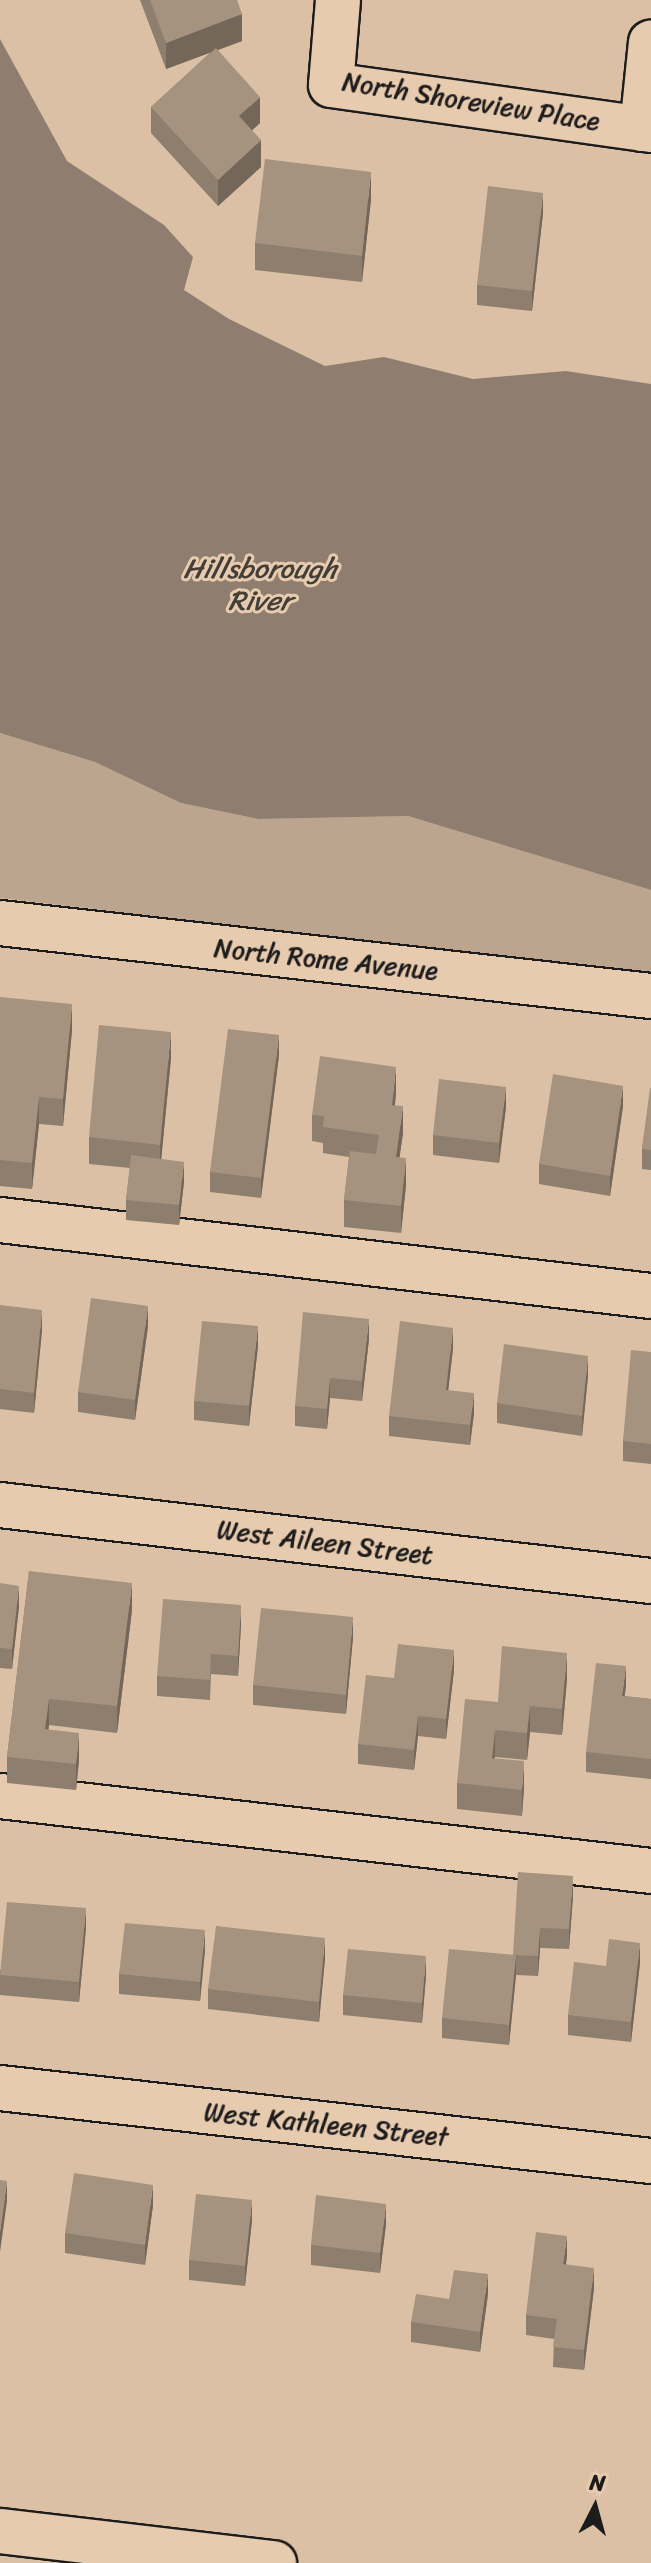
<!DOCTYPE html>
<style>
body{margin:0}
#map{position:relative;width:651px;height:2563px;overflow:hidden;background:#dbc0a5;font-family:Sriracha,sans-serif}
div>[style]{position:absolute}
.green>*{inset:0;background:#bba58e}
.water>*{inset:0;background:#8f7e6f}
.roads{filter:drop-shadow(2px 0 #1c1c1c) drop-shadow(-2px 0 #1c1c1c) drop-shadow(0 2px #1c1c1c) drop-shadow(0 -2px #1c1c1c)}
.minor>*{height:44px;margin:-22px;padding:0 22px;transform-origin:22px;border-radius:22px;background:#e7cbae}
.major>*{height:44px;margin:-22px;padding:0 22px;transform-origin:22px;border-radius:22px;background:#e7cbae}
.wall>*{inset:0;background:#8e7e6d}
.shaded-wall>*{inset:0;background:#746659}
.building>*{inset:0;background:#a5927f}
span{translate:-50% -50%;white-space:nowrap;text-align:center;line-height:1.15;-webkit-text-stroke:6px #e7cbae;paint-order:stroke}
.street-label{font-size:26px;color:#1c1c1c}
.water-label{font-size:28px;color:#443e39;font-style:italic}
.north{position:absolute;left:555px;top:2467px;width:80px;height:80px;-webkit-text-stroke:6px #e7cbae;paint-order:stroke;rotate:6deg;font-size:22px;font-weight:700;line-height:32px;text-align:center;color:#1c1c1c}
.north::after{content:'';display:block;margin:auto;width:28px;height:36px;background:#1c1c1c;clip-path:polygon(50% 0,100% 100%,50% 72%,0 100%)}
</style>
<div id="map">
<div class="green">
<i style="clip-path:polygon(0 733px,95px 762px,181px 803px,258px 819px,408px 816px,651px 890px,651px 974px,0 898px)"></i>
</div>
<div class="water">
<i style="clip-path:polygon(0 39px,67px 161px,164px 225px,193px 257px,184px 290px,229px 319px,325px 366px,384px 357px,473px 379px,566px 371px,651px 384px,651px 890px,408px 816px,258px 819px,181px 803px,95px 762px,0 733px)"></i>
</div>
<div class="roads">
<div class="minor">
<i style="left:338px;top:0;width:85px;rotate:94.7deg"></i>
<i style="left:331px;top:85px;width:323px;rotate:8deg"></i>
<i style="left:642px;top:129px;width:87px;rotate:-84.1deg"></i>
<i style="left:0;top:923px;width:655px;rotate:6.4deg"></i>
<i style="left:0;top:1220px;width:655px;rotate:6.66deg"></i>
<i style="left:0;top:1505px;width:655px;rotate:6.66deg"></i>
<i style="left:0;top:1796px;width:655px;rotate:6.57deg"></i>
<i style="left:0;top:2088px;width:655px;rotate:6.4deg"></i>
</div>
<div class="major">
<i style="left:0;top:2531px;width:276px;rotate:6.7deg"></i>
</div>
</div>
<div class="wall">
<i style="clip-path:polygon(140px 0,237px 0,242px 41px,218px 50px,260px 123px,252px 130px,261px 167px,218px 206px,151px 133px,151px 107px,211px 52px,166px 69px)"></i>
<i style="clip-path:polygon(371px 199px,362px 282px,255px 270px,255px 243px)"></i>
<i style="clip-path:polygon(543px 213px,532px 311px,477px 305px,477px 285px)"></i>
<i style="clip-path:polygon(0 997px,72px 1030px,63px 1126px,39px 1124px,32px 1189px,0 1186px)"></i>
<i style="clip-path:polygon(279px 1055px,261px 1198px,210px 1192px,210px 1172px)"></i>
<i style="clip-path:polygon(171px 1058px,161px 1159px,184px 1182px,179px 1225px,126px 1220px,126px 1200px,130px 1168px,89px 1164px,89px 1137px)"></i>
<i style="clip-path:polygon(651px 1088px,651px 1170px,642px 1169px,642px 1149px)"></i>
<i style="clip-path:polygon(396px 1093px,395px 1105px,403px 1133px,399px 1157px,406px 1185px,401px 1233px,344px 1227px,344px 1200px,349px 1157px,323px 1153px,323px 1143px,312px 1141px,312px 1115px)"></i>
<i style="clip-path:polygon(623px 1106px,610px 1196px,539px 1184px,539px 1164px)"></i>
<i style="clip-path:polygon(506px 1107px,499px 1163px,433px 1155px,433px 1135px)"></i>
<i style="clip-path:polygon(0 1305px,42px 1330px,34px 1413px,0 1409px)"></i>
<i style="clip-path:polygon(148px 1326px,135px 1420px,78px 1412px,78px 1392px)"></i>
<i style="clip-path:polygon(369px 1339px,362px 1401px,330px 1398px,327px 1429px,295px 1426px,295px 1406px)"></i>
<i style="clip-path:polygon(258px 1346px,249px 1426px,194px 1420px,194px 1401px)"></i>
<i style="clip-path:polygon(453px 1348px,448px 1391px,474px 1413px,470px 1445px,389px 1436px,389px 1416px)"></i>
<i style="clip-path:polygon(651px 1352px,651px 1464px,623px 1461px,623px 1441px)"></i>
<i style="clip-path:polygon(588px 1376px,582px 1436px,497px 1423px,497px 1403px)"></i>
<i style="clip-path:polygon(29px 1571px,132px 1610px,117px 1733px,49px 1725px,48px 1730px,79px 1760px,76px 1790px,7px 1783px,7px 1757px)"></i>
<i style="clip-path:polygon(0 1583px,19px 1606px,12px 1669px,0 1668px)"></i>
<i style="clip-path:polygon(241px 1625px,238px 1676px,211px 1674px,210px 1700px,157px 1696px,157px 1676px)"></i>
<i style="clip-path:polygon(353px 1637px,346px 1714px,253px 1705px,253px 1685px)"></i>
<i style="clip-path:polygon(454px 1670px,446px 1739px,418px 1736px,414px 1770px,358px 1764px,358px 1744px,394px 1678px)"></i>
<i style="clip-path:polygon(567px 1679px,562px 1735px,530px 1732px,527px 1760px,495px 1757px,494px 1758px,524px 1787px,522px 1816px,457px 1809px,457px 1783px,498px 1702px)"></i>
<i style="clip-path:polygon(626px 1686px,624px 1696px,651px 1699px,651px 1779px,586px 1772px,586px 1752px)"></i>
<i style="clip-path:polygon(573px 1896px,569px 1949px,540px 1948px,538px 1976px,516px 1975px,509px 2045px,442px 2038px,442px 2018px,513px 1955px)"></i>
<i style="clip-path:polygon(86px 1928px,79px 2002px,0 1995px,0 1970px)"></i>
<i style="clip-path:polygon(205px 1950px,200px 2001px,119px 1994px,119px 1974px)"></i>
<i style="clip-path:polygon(325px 1958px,319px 2022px,208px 2009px,208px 1989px)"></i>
<i style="clip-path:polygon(640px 1963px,631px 2042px,568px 2035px,568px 2015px,606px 1966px)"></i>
<i style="clip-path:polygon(426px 1976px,422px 2023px,343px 2015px,343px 1995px)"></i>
<i style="clip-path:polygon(153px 2205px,145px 2265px,65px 2253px,65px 2233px)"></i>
<i style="clip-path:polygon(252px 2220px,245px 2286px,189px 2280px,189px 2260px)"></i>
<i style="clip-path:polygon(386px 2224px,380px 2273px,311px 2265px,311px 2245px)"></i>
<i style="clip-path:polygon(567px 2256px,566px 2264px,594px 2288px,584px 2370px,553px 2367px,554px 2339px,526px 2335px,526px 2315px)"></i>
<i style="clip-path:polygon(488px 2294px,480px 2352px,411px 2342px,411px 2322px,449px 2299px)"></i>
</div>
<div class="shaded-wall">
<i style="clip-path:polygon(242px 14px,242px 41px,166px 69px,166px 43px)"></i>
<i style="clip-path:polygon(260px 97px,260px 123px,239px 143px,239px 116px)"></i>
<i style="clip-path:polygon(261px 140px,261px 167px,218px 206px,218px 180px)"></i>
<i style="clip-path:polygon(371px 172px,371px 199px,362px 282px,362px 256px)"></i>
<i style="clip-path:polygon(543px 193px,543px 213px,532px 311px,532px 291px)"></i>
<i style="clip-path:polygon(72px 1004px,72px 1030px,63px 1126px,63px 1099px)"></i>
<i style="clip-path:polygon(171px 1032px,171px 1058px,160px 1172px,160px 1145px)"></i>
<i style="clip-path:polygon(279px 1035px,279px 1055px,261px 1198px,261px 1178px)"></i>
<i style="clip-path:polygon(396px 1067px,396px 1093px,392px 1132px,392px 1105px)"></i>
<i style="clip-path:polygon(623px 1086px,623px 1106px,610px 1196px,610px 1176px)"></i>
<i style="clip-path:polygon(506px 1087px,506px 1107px,499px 1163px,499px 1143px)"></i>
<i style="clip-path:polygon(39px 1097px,39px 1124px,32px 1189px,32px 1163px)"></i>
<i style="clip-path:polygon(403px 1106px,403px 1133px,396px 1184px,396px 1157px)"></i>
<i style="clip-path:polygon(406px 1158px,406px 1185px,401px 1233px,401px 1206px)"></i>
<i style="clip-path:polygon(184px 1162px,184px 1182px,179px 1225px,179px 1205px)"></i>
<i style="clip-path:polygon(148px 1306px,148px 1326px,135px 1420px,135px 1400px)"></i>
<i style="clip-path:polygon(42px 1310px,42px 1330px,34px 1413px,34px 1393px)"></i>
<i style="clip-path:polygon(369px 1319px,369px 1339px,362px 1401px,362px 1381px)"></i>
<i style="clip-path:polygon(258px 1326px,258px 1346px,249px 1426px,249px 1406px)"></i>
<i style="clip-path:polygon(453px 1328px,453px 1348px,446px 1410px,446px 1390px)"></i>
<i style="clip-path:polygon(588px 1356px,588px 1376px,582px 1436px,582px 1416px)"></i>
<i style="clip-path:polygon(330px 1378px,330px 1398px,327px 1429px,327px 1409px)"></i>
<i style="clip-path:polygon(474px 1393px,474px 1413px,470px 1445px,470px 1425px)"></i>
<i style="clip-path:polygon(132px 1583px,132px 1610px,117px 1733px,117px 1706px)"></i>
<i style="clip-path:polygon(19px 1586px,19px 1606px,12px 1669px,12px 1649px)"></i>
<i style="clip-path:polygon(241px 1605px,241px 1625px,238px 1676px,238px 1656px)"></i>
<i style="clip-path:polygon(353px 1617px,353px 1637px,346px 1714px,346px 1695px)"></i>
<i style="clip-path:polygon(454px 1650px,454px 1670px,446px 1739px,446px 1719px)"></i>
<i style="clip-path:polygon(567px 1653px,567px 1679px,562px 1735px,562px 1709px)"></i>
<i style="clip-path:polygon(626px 1666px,626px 1686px,622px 1716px,622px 1696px)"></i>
<i style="clip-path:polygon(49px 1699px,49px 1725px,45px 1756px,45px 1729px)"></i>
<i style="clip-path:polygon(530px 1706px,530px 1732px,527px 1760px,527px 1733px)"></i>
<i style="clip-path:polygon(418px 1716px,418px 1736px,414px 1770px,414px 1750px)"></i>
<i style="clip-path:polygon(495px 1730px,495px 1757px,492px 1785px,492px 1758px)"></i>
<i style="clip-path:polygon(79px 1733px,79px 1760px,76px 1790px,76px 1764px)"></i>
<i style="clip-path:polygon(524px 1761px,524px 1787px,522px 1816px,522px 1790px)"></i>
<i style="clip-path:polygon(573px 1876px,573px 1896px,569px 1949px,569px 1929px)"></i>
<i style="clip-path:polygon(86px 1908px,86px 1928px,79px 2002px,79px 1982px)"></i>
<i style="clip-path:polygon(540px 1928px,540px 1948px,538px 1976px,538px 1956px)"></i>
<i style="clip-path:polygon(205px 1930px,205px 1950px,200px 2001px,200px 1982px)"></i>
<i style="clip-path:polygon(325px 1938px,325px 1958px,319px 2022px,319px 2002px)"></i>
<i style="clip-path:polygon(640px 1943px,640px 1963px,631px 2042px,631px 2022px)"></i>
<i style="clip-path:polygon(516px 1955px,516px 1975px,509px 2045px,509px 2025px)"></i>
<i style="clip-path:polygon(426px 1956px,426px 1976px,422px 2023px,422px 2003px)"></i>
<i style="clip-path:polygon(7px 2181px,7px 2201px,0 2252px,0 2232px)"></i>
<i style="clip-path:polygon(153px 2185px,153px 2205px,145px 2265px,145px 2245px)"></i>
<i style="clip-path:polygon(252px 2200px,252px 2220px,245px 2286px,245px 2266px)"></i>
<i style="clip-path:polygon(386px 2204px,386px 2224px,380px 2273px,380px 2253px)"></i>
<i style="clip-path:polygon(567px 2236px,567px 2256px,563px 2284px,563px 2264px)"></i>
<i style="clip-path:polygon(594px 2268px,594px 2288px,584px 2370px,584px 2350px)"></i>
<i style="clip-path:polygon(488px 2274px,488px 2294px,480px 2352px,480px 2332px)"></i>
</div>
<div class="building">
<i style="clip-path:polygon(150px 0,237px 0,242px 14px,166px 43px)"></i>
<i style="clip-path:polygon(216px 48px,260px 97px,239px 116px,261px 140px,218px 180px,151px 107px)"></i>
<i style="clip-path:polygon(265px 159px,371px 172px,362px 256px,255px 243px)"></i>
<i style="clip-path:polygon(488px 186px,543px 193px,532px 291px,477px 285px)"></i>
<i style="clip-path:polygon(0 997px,72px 1004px,63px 1099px,39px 1097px,32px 1163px,0 1160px)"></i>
<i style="clip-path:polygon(99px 1025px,171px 1032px,160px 1145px,89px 1137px)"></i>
<i style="clip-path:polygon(228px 1029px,279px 1035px,261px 1178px,210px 1172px)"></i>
<i style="clip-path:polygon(320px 1056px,396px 1067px,392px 1105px,403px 1106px,396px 1157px,406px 1158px,401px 1206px,344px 1200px,350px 1151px,376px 1154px,379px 1135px,323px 1127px,324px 1116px,312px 1115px)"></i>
<i style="clip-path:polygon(553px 1074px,623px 1086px,610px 1176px,539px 1164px)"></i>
<i style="clip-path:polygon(439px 1079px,506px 1087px,499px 1143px,433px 1135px)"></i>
<i style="clip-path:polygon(650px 1088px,651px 1088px,651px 1150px,642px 1149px)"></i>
<i style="clip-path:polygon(131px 1155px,184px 1162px,179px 1205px,126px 1200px)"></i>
<i style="clip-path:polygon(91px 1298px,148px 1306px,135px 1400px,78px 1392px)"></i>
<i style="clip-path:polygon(0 1305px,42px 1310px,34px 1393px,0 1389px)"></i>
<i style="clip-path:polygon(303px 1312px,369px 1319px,362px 1381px,330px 1378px,327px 1409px,295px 1406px)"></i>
<i style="clip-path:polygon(202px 1321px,258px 1326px,249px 1406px,194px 1401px)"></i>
<i style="clip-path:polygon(400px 1321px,453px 1328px,446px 1390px,474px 1393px,470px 1425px,389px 1416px)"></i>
<i style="clip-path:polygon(504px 1344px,588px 1356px,582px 1416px,497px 1403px)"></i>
<i style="clip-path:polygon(631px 1350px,651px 1352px,651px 1444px,623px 1441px)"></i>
<i style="clip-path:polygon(29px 1571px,132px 1583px,117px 1706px,49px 1699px,45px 1729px,79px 1733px,76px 1764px,7px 1757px)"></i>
<i style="clip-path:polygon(0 1583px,19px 1586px,12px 1649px,0 1648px)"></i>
<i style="clip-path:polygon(163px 1599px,241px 1605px,238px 1656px,211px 1654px,210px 1680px,157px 1676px)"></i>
<i style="clip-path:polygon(261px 1608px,353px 1617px,346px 1695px,253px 1685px)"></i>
<i style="clip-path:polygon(398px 1644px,454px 1650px,446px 1719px,418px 1716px,414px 1750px,358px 1744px,366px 1675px,394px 1678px)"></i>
<i style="clip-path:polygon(502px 1646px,567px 1653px,562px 1709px,530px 1706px,527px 1733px,495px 1730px,492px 1758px,524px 1761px,522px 1790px,457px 1783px,465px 1699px,498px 1702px)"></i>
<i style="clip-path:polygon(596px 1663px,626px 1666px,622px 1696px,651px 1699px,651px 1759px,586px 1752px)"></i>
<i style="clip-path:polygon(518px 1872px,573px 1876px,569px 1929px,540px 1928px,538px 1956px,513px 1955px)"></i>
<i style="clip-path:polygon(7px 1902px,86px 1908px,79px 1982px,0 1975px)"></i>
<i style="clip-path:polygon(125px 1923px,205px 1930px,200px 1982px,119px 1974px)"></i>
<i style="clip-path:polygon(216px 1926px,325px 1938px,319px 2002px,208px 1989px)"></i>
<i style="clip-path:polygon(609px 1939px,640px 1943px,631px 2022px,568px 2015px,574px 1962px,606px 1966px)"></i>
<i style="clip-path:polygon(348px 1949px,426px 1956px,422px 2003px,343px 1995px)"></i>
<i style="clip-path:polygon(449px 1949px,516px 1955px,509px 2025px,442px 2018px)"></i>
<i style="clip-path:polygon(74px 2173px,153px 2185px,145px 2245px,65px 2233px)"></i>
<i style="clip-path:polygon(0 2180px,7px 2181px,0 2232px)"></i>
<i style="clip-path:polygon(196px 2194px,252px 2200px,245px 2266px,189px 2260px)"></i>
<i style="clip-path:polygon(316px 2195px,386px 2204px,380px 2253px,311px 2245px)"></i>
<i style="clip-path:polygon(536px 2232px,567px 2236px,563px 2264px,594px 2268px,584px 2350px,553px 2347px,557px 2319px,526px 2315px)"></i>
<i style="clip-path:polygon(454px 2270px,488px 2274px,480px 2332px,411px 2322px,416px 2294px,449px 2299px)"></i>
</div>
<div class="street-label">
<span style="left:471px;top:102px;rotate:9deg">North Shoreview Place</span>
<span style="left:326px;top:960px;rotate:6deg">North Rome Avenue</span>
<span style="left:325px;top:1543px;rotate:7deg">West Aileen Street</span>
<span style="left:326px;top:2125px;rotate:6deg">West Kathleen Street</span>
</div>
<div class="water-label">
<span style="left:260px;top:585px">Hillsborough<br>River</span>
</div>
<div class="north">N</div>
</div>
